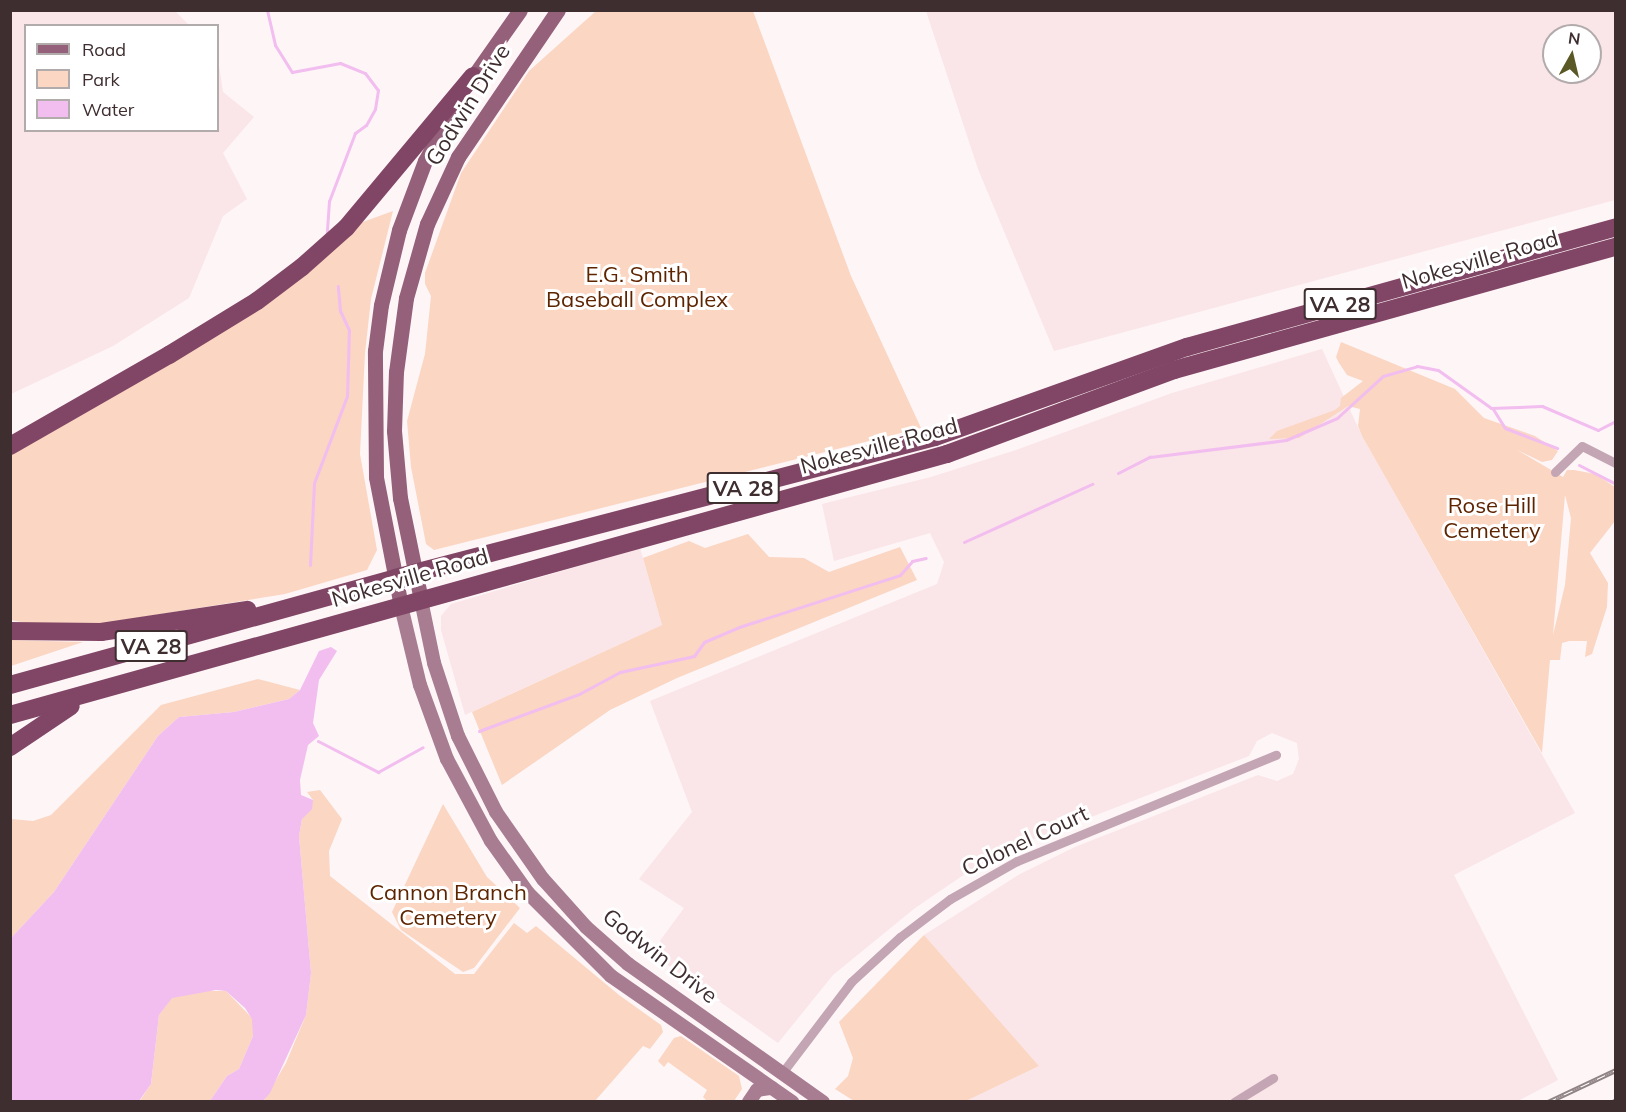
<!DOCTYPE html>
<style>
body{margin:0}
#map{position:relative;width:1626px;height:1112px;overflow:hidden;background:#fef5f7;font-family:Mulish,sans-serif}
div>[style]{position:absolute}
.built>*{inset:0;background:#fae5e8}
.green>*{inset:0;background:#fad6c3}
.water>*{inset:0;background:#f2bdef}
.stream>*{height:3px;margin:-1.5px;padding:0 1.5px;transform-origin:1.5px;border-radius:1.5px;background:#f2bdef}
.street>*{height:9px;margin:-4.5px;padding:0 4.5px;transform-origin:4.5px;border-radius:4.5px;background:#c3a5b3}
.secondary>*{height:14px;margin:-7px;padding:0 7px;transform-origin:7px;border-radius:7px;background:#a87d92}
.primary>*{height:15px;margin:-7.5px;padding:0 7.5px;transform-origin:7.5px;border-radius:7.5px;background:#94607a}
.highway>*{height:18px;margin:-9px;padding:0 9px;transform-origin:9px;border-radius:9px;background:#814665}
.rail>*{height:5px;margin-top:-2.5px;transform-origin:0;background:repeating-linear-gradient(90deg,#fff 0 9px,#908385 0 18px);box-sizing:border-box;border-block:2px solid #908385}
span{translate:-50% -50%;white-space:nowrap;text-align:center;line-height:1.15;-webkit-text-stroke:6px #fff;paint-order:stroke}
.shield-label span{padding:2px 4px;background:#fff;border:2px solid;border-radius:4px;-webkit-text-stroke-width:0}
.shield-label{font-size:21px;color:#3e2e30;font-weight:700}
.street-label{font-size:22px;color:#3e2e30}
.park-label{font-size:22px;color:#5e2400}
.frame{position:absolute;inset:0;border:12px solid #3e2e30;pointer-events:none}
.legend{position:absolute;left:24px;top:24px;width:195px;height:108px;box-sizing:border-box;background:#fff;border:2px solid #b2abac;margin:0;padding:8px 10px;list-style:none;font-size:18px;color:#3e2e30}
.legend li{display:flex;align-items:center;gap:12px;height:30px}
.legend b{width:30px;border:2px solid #b2abac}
.north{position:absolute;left:1542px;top:24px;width:60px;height:60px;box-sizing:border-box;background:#fff;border:2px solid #b2abac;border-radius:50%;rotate:8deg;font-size:16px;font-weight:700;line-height:24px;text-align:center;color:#3e2e30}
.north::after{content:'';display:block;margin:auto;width:21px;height:27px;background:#5a5925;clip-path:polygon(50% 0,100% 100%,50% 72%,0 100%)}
</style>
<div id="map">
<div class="built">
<i style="clip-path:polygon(10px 11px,175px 11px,189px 25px,26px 26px,26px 130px,218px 130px,218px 59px,223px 92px,254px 117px,223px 153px,247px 199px,223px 216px,189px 298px,113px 346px,11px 394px)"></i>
<i style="clip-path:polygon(evenodd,926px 11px,1615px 11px,1615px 200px,1054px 351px,978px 169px,926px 11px,1554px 36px,1590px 36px,1590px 72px,1554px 72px,1554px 36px)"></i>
<i style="clip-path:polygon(1322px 349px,1362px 436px,1575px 813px,1454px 875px,1558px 1080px,1516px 1102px,966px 1101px,1039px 1066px,924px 935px,1020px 874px,1075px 847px,1258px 775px,1277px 781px,1293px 774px,1299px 759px,1297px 743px,1272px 733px,1257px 741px,1249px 756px,1008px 849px,965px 874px,915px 908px,833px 975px,778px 1043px,651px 953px,684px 908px,639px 879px,692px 812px,650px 701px,937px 584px,941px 572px,944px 562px,930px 533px,834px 561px,822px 504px,931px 477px,1016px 450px,1172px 393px)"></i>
<i style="clip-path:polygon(640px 548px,662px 625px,465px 715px,441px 630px,441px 616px,451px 604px)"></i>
</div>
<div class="green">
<i style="clip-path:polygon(596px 11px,753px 11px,851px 276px,921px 428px,434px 550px,426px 544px,411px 467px,407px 421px,425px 354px,431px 296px,425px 284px,425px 273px,461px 173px,529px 71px)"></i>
<i style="clip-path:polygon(393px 211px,371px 299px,365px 353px,360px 454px,377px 550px,367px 570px,285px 594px,93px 625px,36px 625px,11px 620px,10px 453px,360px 223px)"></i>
<i style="clip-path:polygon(evenodd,1341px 342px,1455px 389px,1484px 418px,1535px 436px,1558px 451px,1552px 460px,1542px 462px,1517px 450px,1563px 477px,1567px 470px,1574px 470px,1595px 474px,1615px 487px,1615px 521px,1590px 553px,1608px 583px,1607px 607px,1592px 654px,1585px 657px,1587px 641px,1569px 641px,1562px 643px,1560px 660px,1550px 660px,1542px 753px,1362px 436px,1358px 426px,1360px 409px,1348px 406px,1299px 438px,1269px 439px,1277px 431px,1335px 410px,1340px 406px,1341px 398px,1363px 381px,1347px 375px,1339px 363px,1336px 357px,1341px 342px,1565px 495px,1571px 518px,1565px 585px,1553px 635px,1565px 495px)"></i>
<i style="clip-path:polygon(748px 534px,769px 557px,804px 558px,829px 572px,900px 547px,917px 580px,677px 678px,610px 710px,502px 785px,472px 712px,662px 625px,643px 558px,689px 541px,705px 548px)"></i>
<i style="clip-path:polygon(11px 640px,83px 642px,11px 666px)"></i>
<i style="clip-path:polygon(258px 679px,300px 690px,289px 699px,234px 712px,179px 717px,158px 736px,54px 892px,11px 938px,11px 819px,33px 821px,51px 815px,161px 705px)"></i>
<i style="clip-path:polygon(320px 790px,342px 819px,329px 851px,330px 876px,455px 974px,474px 974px,514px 923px,527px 933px,536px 926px,619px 995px,661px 1025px,663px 1032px,650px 1049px,643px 1046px,595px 1101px,263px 1102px,286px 1063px,306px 1015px,311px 973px,299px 836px,302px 819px,313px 800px,307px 792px)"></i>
<i style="clip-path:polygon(443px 804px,487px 877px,520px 908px,474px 968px,463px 972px,401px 930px,392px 912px)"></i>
<i style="clip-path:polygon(924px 935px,1039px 1066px,966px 1101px,854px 1101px,835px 1089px,848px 1076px,853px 1058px,839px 1022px)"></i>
<i style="clip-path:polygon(190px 991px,226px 991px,253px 1019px,253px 1036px,239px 1069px,227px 1076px,210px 1101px,139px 1102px,151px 1084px,159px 1015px,172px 997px)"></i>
<i style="clip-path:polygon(681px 1036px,739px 1076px,742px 1089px,734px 1101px,707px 1101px,703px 1097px,707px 1090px,668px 1062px,664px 1067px,658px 1061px,674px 1038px)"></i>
</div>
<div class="water">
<i style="clip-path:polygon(331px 647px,337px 651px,319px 680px,313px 723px,319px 736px,308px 745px,300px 780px,301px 795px,313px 800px,312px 809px,302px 819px,299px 836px,311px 973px,306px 1015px,270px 1093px,263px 1101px,210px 1101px,227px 1076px,239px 1069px,253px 1036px,252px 1019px,245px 1008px,226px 991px,216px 990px,172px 998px,159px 1015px,151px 1084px,139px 1101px,11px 1101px,11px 938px,54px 892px,158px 736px,179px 717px,234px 712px,289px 699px,300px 690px,319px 651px)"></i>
</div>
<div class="stream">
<i style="left:267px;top:10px;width:36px;rotate:77deg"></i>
<i style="left:275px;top:45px;width:32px;rotate:58deg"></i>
<i style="left:292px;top:72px;width:49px;rotate:-10.6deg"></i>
<i style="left:340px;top:63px;width:27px;rotate:22deg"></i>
<i style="left:365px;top:73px;width:21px;rotate:53deg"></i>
<i style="left:378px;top:90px;width:19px;rotate:99deg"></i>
<i style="left:375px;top:109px;width:18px;rotate:119deg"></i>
<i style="left:366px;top:125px;width:14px;rotate:144deg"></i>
<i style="left:355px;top:133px;width:73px;rotate:110.9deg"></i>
<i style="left:329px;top:201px;width:32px;rotate:94deg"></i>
<i style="left:1493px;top:409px;width:22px;rotate:58deg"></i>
<i style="left:1505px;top:428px;width:56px;rotate:21deg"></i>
<i style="left:1579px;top:465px;width:42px;rotate:27.2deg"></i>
<i style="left:1118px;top:473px;width:36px;rotate:-27deg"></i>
<i style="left:1150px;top:457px;width:137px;rotate:-7.1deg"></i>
<i style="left:1286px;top:440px;width:56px;rotate:-23.3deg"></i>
<i style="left:1337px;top:418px;width:62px;rotate:-42.4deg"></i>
<i style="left:1383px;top:376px;width:35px;rotate:-16deg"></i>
<i style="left:1417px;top:366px;width:21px;rotate:11deg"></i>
<i style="left:1438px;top:370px;width:65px;rotate:35.6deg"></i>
<i style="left:1491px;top:408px;width:51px;rotate:-2.2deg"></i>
<i style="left:1542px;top:406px;width:61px;rotate:23.2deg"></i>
<i style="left:1598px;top:430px;width:20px;rotate:-27deg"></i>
<i style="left:964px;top:542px;width:141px;rotate:-24.4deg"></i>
<i style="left:310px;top:565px;width:82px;rotate:-87.2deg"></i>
<i style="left:314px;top:483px;width:93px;rotate:-69.2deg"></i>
<i style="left:347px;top:396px;width:66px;rotate:-88.3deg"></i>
<i style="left:349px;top:330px;width:21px;rotate:-115deg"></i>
<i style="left:340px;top:311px;width:25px;rotate:-95deg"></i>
<i style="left:479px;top:731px;width:107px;rotate:-20.3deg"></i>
<i style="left:579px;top:694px;width:47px;rotate:-28.2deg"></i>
<i style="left:620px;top:672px;width:76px;rotate:-12.2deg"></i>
<i style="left:694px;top:656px;width:17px;rotate:-54deg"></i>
<i style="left:704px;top:642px;width:38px;rotate:-23deg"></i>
<i style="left:739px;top:627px;width:169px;rotate:-17.9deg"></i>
<i style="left:900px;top:575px;width:18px;rotate:-49deg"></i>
<i style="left:912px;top:561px;width:14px;rotate:-12deg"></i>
<i style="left:318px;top:741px;width:68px;rotate:27.3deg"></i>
<i style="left:378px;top:772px;width:51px;rotate:-29.1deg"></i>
</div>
<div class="street">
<i style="left:1555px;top:472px;width:37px;rotate:-44deg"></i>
<i style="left:1582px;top:446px;width:38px;rotate:27deg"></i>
<i style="left:782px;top:1073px;width:114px;rotate:-52.8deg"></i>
<i style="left:851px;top:982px;width:67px;rotate:-42.6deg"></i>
<i style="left:900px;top:937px;width:63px;rotate:-37.2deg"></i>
<i style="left:950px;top:899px;width:77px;rotate:-29.6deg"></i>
<i style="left:1017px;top:861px;width:280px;rotate:-22.3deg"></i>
<i style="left:1234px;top:1102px;width:46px;rotate:-31.6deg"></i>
</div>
<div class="secondary">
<i style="left:421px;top:600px;width:64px;rotate:78.3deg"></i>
<i style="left:434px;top:663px;width:77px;rotate:71.8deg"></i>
<i style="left:458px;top:736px;width:85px;rotate:63.4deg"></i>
<i style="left:496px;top:812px;width:82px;rotate:55deg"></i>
<i style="left:543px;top:879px;width:64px;rotate:48.1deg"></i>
<i style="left:586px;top:927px;width:56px;rotate:41.4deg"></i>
<i style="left:628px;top:964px;width:239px;rotate:35.3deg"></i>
<i style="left:401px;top:606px;width:81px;rotate:76.5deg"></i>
<i style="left:420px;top:685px;width:79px;rotate:70deg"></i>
<i style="left:447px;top:759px;width:93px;rotate:61.8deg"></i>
<i style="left:491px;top:841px;width:64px;rotate:54.6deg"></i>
<i style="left:528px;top:893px;width:117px;rotate:45deg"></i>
<i style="left:611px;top:976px;width:221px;rotate:34.8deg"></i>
<i style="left:749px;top:1102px;width:14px;rotate:-56deg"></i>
<i style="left:757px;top:1090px;width:15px;rotate:-8deg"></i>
</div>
<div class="primary">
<i style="left:468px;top:84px;width:90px;rotate:-54.9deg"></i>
<i style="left:421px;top:600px;width:104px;rotate:-101.6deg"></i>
<i style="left:400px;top:498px;width:67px;rotate:-95.1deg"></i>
<i style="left:394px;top:431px;width:59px;rotate:-88.1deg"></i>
<i style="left:396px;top:372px;width:75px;rotate:-82.3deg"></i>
<i style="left:406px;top:298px;width:77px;rotate:-74.2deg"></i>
<i style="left:427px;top:224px;width:74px;rotate:-65.2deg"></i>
<i style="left:458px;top:157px;width:178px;rotate:-55.8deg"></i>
<i style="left:401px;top:606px;width:131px;rotate:-101deg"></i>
<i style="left:376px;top:477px;width:126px;rotate:-90.5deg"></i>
<i style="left:375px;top:351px;width:46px;rotate:-82.6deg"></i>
<i style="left:381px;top:305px;width:77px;rotate:-76.5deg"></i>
<i style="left:399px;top:230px;width:74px;rotate:-69.4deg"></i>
<i style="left:425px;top:161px;width:61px;rotate:-61.8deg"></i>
</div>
<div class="highway">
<i style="left:10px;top:446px;width:183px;rotate:-29.8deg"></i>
<i style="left:169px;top:355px;width:103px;rotate:-31.5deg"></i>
<i style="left:257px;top:301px;width:56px;rotate:-37.1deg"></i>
<i style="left:302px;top:267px;width:59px;rotate:-41.6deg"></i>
<i style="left:346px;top:228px;width:198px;rotate:-50.1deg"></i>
<i style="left:10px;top:631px;width:91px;rotate:0.6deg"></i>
<i style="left:101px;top:632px;width:148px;rotate:-8.6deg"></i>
<i style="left:10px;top:685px;width:400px;rotate:-15.5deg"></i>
<i style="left:395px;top:578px;width:558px;rotate:-14.63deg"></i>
<i style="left:935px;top:437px;width:268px;rotate:-19.7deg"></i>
<i style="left:1187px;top:347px;width:445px;rotate:-15.6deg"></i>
<i style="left:10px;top:715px;width:973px;rotate:-15.57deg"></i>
<i style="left:947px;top:454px;width:242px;rotate:-20.3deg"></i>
<i style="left:1174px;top:370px;width:459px;rotate:-15.6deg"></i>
<i style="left:10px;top:747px;width:73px;rotate:-33.9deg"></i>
</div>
<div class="rail">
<i style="left:1548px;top:1102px;width:75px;rotate:-25.2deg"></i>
<i style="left:1613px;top:1102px;width:4px;rotate:-34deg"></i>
</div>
<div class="shield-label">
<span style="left:1340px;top:304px">VA 28</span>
<span style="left:743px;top:488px">VA 28</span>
<span style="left:151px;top:646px">VA 28</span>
</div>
<div class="street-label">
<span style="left:468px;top:105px;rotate:-58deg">Godwin Drive</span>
<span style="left:1480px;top:260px;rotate:-16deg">Nokesville Road</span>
<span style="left:879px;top:446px;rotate:-15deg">Nokesville Road</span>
<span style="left:410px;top:578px;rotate:-16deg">Nokesville Road</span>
<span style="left:1025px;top:841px;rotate:-25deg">Colonel Court</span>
<span style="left:660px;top:956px;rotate:38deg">Godwin Drive</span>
</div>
<div class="park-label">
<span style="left:637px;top:287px">E.G. Smith<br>Baseball Complex</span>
<span style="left:1492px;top:518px">Rose Hill<br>Cemetery</span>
<span style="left:448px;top:905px">Cannon Branch<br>Cemetery</span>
</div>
<div class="frame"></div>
<ul class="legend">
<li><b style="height:8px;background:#94607a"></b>Road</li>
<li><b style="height:16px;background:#fad6c3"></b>Park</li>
<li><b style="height:16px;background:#f2bdef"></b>Water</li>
</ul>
<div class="north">N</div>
</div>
